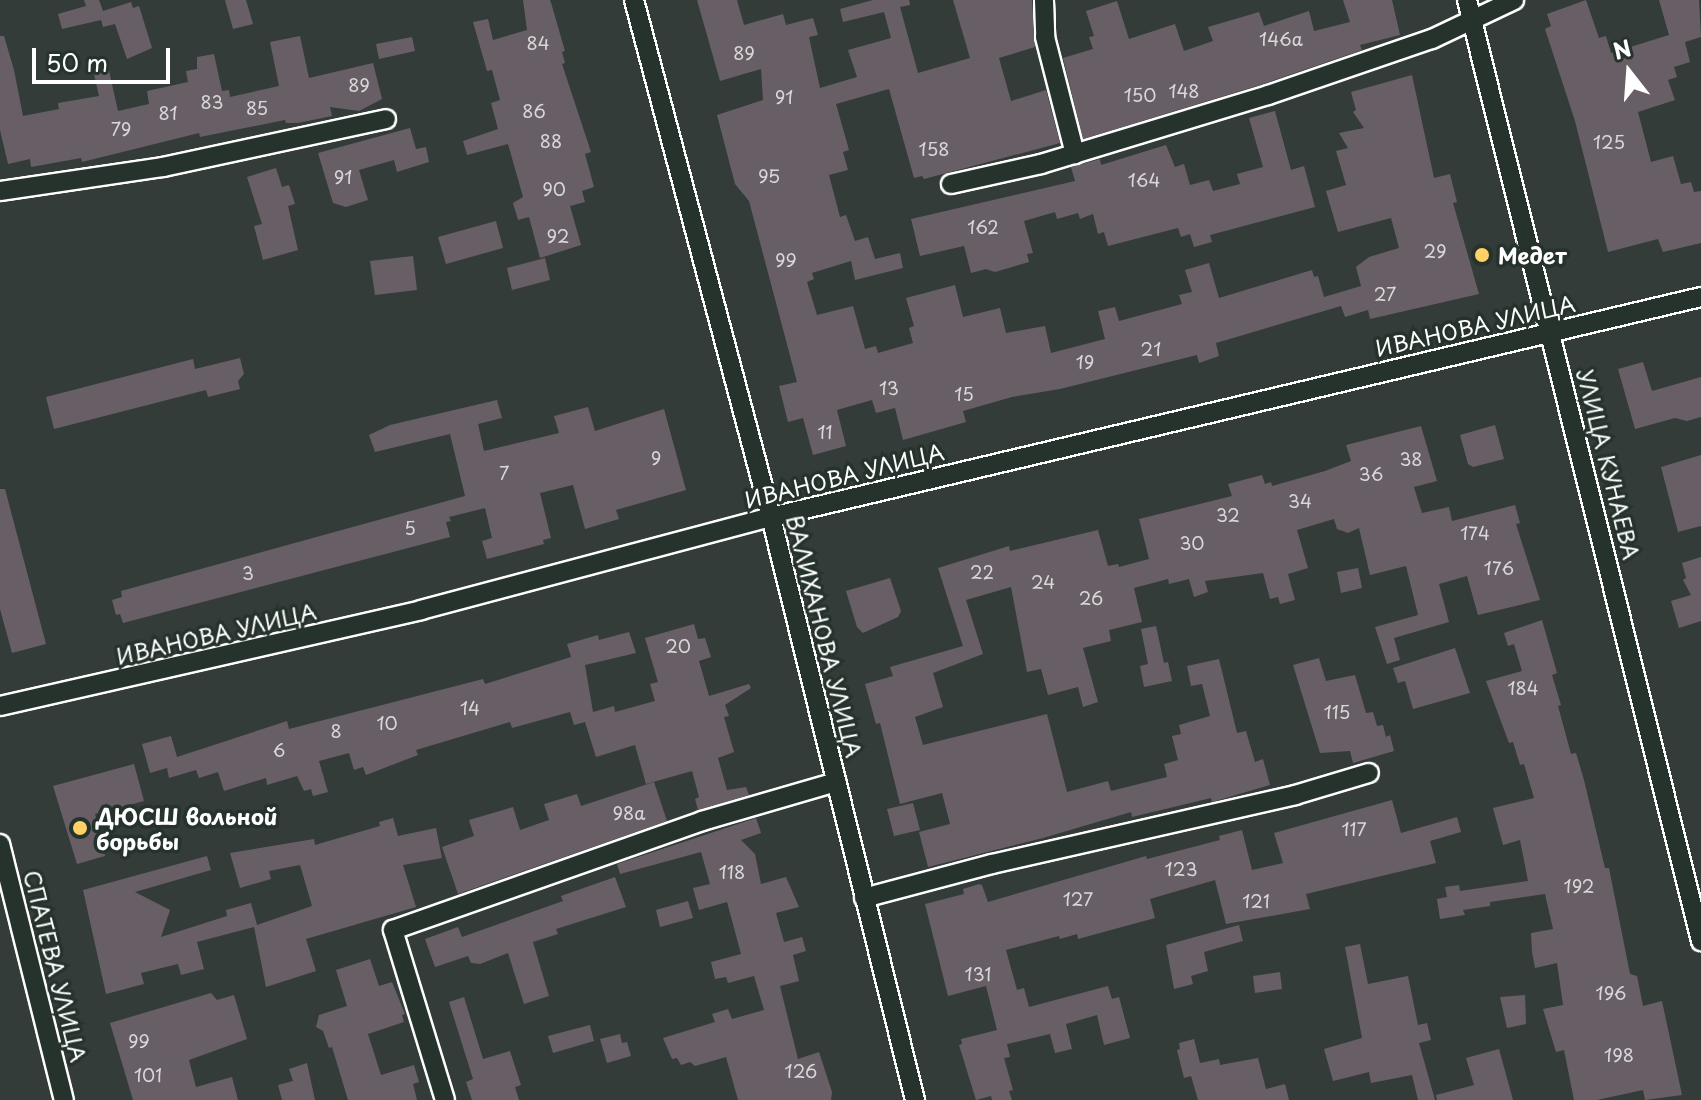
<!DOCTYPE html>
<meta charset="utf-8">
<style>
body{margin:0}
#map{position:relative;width:1701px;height:1100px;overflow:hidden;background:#333c38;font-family:"Playpen Sans",sans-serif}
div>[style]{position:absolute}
.building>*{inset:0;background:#685f66}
.roads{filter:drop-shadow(2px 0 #fff) drop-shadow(-2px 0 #fff) drop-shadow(0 2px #fff) drop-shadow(0 -2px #fff)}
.minor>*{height:18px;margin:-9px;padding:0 9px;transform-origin:9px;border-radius:9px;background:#26332d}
.dots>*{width:22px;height:22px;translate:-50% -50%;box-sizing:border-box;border:4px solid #26332d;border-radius:50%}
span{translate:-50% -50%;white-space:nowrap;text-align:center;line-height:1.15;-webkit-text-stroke:7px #26332d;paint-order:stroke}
.number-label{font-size:18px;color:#d9d7d9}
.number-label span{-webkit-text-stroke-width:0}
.poi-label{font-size:22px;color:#fff;font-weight:700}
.left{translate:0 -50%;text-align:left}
.street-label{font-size:22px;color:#fff}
.north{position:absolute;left:1589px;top:32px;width:80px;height:80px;-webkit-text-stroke:6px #26332d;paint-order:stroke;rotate:343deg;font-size:22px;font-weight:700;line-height:32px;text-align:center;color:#fff}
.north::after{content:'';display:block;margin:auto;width:28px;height:36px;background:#fff;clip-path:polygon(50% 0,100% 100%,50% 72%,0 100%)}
.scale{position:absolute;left:32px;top:48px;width:138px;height:36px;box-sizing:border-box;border:4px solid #fff;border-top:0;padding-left:10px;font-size:24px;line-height:28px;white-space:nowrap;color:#fff;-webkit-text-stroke:6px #26332d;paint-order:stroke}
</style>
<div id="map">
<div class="building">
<i style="clip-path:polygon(84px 0,99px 0,103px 11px,131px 2px,133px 8px,139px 6px,152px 48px,127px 59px,115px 24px,103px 27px,101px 20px,62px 29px,58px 14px,86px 6px)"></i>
<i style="clip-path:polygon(225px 0,246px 0,253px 24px,233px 29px)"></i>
<i style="clip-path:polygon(523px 0,550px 0,552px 6px,565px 51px,562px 52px,565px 63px,562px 64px,591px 152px,585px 154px,594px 187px,582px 191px,585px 202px,570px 206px,581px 245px,540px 258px,529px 217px,518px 220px,513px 203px,523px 197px,508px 144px,467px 155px,463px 141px,498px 129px,491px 103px,500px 100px,492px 70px,487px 71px,473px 22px,488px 19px,493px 40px,527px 30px)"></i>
<i style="clip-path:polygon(697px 0,737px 0,744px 25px,783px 14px,786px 25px,813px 18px,818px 35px,809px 37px,820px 88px,857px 77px,848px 50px,891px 38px,884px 12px,843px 22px,840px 9px,873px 0,909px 0,910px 5px,900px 7px,918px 73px,970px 58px,953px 0,1032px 0,1035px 47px,999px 58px,1011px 101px,1046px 90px,1060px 143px,924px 179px,922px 176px,914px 178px,889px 89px,836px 104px,849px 150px,843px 152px,848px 170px,829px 175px,840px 217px,846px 215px,855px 241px,868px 237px,875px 259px,900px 253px,903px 268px,855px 280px,851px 261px,812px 273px,814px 279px,807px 282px,817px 315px,853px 306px,865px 349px,876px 346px,878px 353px,913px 343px,909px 328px,914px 326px,906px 298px,955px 285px,963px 317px,1000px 308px,1006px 333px,1045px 326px,1051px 353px,1105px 339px,1098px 311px,1115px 307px,1119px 321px,1182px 304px,1179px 295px,1192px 292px,1185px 270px,1209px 263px,1219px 298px,1312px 270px,1314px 277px,1318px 276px,1324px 297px,1361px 286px,1356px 267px,1369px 257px,1399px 248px,1391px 218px,1338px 232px,1326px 191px,1346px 185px,1336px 151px,1348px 148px,1339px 133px,1364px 128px,1353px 112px,1356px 110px,1351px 92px,1412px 75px,1434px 178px,1450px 174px,1457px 202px,1453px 203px,1479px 294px,1370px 319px,1368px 310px,1345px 317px,1341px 306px,1216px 343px,1219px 356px,1199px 363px,1197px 355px,1060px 389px,1012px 397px,963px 411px,966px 422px,903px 440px,895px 408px,876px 413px,872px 400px,837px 410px,846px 446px,813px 455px,803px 418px,788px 422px,779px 386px,797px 382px,749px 201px,735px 184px,717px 115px,763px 100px,761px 69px,720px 81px)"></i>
<i style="clip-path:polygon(1343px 0,1392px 0,1400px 35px,1360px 45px,1362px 50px,1260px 85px,1083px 139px,1063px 58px,1093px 49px,1089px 37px,1094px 36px,1086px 11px,1117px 1px,1129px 39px,1175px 24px,1184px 51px,1213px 41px,1208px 27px,1259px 12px,1264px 26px,1309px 11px,1314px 31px,1350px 22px)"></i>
<i style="clip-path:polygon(1586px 0,1599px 38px,1606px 36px,1611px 53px,1669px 35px,1659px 0,1699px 0,1701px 37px,1685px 42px,1690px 62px,1674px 67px,1677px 77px,1668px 80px,1675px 100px,1638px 112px,1651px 162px,1673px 156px,1681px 184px,1691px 182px,1694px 192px,1701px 191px,1701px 243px,1663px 252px,1658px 239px,1608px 252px,1575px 121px,1545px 29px,1551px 26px,1547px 14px)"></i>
<i style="clip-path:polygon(0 36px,4px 36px,14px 70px,23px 116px,59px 109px,58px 103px,99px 96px,91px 61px,106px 57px,118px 111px,149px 104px,147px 91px,188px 82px,186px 71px,197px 69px,197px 57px,214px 54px,222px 91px,229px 90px,230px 97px,279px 86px,270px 42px,300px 36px,309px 78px,373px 63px,382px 99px,359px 111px,330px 107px,332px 116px,298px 123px,286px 123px,285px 120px,200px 137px,199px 133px,82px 162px,81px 158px,31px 167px,30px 159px,8px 164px,0 130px)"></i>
<i style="clip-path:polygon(412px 37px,415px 51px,379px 59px,376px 44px)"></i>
<i style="clip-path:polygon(1275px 111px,1291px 170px,1304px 166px,1315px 207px,1210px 235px,1212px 242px,1194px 247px,1190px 234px,1181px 237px,1178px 228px,1108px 246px,1104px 232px,1098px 234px,1093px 214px,1080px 219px,1078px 213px,1057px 219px,1055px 212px,1024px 221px,1033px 253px,1027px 254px,1029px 262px,995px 272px,986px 269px,971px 273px,964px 246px,920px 256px,911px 219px,1075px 181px,1071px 167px,1100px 159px,1101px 165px,1166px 145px,1175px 167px,1184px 164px,1190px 185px,1209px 180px,1213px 191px,1240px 184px,1237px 174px,1263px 167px,1249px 118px)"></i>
<i style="clip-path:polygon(410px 128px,416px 149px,426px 147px,429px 162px,397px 172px,394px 160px,359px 170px,368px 200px,346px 207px,333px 203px,318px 153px)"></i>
<i style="clip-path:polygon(276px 168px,282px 187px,289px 185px,295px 204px,288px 206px,298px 250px,263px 260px,254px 226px,262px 224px,247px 177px)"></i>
<i style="clip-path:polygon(496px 221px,503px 248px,446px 264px,438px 237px)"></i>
<i style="clip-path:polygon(413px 256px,417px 290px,375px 295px,370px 261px)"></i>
<i style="clip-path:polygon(545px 258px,550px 280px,512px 290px,507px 268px)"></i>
<i style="clip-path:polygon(240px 358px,244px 374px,238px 381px,240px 389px,208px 397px,206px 390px,54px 429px,46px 397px,193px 359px,195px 369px)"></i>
<i style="clip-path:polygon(1643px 362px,1652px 391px,1701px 377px,1701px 417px,1687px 421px,1675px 418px,1635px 429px,1618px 369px)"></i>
<i style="clip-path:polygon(497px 400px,502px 418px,478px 424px,484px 451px,559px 433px,554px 416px,588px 407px,595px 431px,664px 409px,686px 490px,616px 510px,619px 519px,585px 529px,573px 485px,540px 493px,551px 538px,543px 540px,544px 544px,487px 559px,482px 541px,492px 538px,485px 508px,449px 517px,451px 521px,446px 522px,450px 537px,123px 623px,120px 614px,116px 615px,112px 600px,122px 597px,121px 591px,465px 496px,450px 434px,375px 452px,369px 435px,390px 425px)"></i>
<i style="clip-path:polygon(1495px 425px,1504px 459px,1473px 467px,1468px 464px,1460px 435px)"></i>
<i style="clip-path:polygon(1421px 426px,1437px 481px,1414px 487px,1422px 513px,1449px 507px,1452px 521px,1515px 505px,1520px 523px,1516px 524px,1540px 600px,1478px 615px,1467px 576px,1439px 584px,1449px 622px,1394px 638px,1400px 660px,1387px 664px,1375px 627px,1418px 615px,1406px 566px,1370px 575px,1359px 528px,1348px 533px,1337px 529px,1334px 519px,1297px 530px,1308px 568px,1288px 574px,1295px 600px,1280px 604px,1278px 597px,1270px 599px,1263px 573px,1205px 581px,1208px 592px,1194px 597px,1189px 579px,1169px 584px,1168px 579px,1134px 588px,1142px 622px,1109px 630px,1111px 641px,1083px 648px,1098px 702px,1083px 707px,1078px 687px,1048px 695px,1041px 669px,1027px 672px,1011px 587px,966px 600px,983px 654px,933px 673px,943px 707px,915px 717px,923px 745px,1047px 714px,1067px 792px,1108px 781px,1111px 791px,1167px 777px,1164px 764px,1178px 760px,1172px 736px,1181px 734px,1179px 725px,1210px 716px,1202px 684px,1191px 686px,1187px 666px,1219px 659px,1237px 733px,1246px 731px,1255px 762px,1263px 759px,1270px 785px,1212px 802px,1211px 798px,1132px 817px,1131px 812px,1043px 838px,928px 867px,919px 832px,950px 824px,942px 793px,900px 804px,880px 723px,876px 724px,865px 684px,893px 676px,890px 667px,963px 646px,938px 568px,1009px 546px,1010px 551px,1098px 530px,1108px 566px,1118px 564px,1119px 567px,1149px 559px,1139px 519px,1232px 496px,1228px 484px,1262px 475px,1265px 484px,1271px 482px,1272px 486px,1325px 471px,1351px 461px,1346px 445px)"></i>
<i style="clip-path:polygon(1701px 455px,1701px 526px,1678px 532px,1661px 467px)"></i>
<i style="clip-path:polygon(0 489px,5px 489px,46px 644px,12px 653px,0 609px)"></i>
<i style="clip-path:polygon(1701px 557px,1701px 621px,1679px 628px,1671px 601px,1691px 595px,1683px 580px,1686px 578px,1682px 563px)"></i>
<i style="clip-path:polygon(1358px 568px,1362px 588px,1341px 593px,1337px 572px)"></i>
<i style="clip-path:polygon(890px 578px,901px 611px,898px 617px,863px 633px,857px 627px,846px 591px)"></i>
<i style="clip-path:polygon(1542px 620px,1557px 673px,1552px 675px,1561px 705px,1558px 706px,1571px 754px,1576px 753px,1584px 780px,1605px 868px,1609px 868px,1630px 974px,1637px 976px,1643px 1006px,1662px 1001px,1682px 1095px,1645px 1100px,1643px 1090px,1597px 1100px,1574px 1100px,1564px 1050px,1556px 1052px,1543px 1009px,1563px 1005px,1557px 963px,1535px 968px,1532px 952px,1531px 933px,1553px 929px,1545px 894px,1490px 902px,1490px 906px,1463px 910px,1465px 915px,1440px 919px,1437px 899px,1447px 897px,1445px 887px,1459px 885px,1460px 891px,1528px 881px,1520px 840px,1503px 845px,1493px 808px,1534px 798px,1524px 764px,1520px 765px,1513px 742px,1509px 743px,1486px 681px,1522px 671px,1514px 644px,1508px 646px,1504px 633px)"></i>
<i style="clip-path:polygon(694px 624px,698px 639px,705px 638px,711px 657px,699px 661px,709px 696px,749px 684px,751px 688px,725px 705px,729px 716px,724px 717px,734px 752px,718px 758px,727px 790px,746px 787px,749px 795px,698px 810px,695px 799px,699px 797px,692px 771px,646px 784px,635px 745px,596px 757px,585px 722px,574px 725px,570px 712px,512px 728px,510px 722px,416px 750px,418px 755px,366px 775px,363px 767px,354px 770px,349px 753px,319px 761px,328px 792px,313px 796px,311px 789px,304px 791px,297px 776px,267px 785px,266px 778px,224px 791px,218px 772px,199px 778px,196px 770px,169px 778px,167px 768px,150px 773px,142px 744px,171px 736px,177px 757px,287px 721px,289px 729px,483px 679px,485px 684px,571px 657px,567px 644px,598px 635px,599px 640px,629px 632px,636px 653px,585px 665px,593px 712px,614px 706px,615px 712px,655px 701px,650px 684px,658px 682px,645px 638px)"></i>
<i style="clip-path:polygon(1156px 626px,1164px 663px,1168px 662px,1172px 681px,1144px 687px,1140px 666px,1148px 664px,1141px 629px)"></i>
<i style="clip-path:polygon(1455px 648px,1470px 693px,1413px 709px,1405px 681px,1398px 683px,1393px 668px)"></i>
<i style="clip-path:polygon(1319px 658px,1326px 681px,1355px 675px,1366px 713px,1373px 712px,1377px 726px,1383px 725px,1386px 737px,1390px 735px,1394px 751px,1353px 763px,1350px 751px,1320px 753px,1293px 665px)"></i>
<i style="clip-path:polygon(134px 764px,144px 801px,95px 814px,105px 856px,77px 864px,53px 786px)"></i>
<i style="clip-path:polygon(654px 782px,667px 821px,458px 894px,442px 847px,474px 836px,469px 820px,513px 807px,520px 830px,549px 820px,544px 804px,577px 794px,581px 806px)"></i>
<i style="clip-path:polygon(1392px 800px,1401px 833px,1457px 817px,1461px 832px,1430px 841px,1436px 863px,1306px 894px,1310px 909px,1226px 924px,1215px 880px,1150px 899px,1155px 918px,1078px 939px,1077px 934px,1060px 939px,1059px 936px,1006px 950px,1017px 990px,1024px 988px,1029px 1007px,1108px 986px,1112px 999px,1119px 997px,1130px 1038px,1104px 1045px,1097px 1015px,1066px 1024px,1072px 1049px,1055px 1053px,1050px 1034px,1007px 1044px,1010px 1057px,1004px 1058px,1013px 1090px,1009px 1091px,1012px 1100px,992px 1100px,991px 1096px,976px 1100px,959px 1045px,962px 1044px,961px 1039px,997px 1030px,986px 986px,948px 996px,925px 904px,964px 894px,963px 889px,979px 884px,982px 885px,988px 902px,1146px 856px,1147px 859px,1220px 840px,1219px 836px,1242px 830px,1252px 870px,1283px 863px,1274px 833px)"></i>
<i style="clip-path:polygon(913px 803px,920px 830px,894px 836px,887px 809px)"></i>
<i style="clip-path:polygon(393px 818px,398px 836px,436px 828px,442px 858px,403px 865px,416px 907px,306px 939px,316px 971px,266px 987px,254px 927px,197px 942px,204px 969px,181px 975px,178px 964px,141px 973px,144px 984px,106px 994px,83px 890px,207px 856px,211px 870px,135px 892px,170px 910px,161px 937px,227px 916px,226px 910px,251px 903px,257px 925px,312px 906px,300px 865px,269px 871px,271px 879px,240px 888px,230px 853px,314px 839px,315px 845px,380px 826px,379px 822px)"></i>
<i style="clip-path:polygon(756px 818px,761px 833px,741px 840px,755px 854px,761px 884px,786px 877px,799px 907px,776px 913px,784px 942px,802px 937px,806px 951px,793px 955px,799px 981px,780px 986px,798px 1059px,819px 1052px,832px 1092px,831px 1100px,738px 1100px,726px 1057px,695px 1066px,690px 1062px,681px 1065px,677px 1058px,672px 1059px,663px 1038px,715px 1022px,712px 1014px,728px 1009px,732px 1019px,764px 1010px,754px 976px,728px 983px,726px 977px,715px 979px,711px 962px,741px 954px,727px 902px,699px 910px,693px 888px,710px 884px,701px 852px,620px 874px,617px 864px)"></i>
<i style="clip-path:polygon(615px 877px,626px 907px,556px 929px,558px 934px,533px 942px,549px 996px,524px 1004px,508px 953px,480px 964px,471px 963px,468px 956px,435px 967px,425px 939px,458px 927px,462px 937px,563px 901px,561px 896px)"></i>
<i style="clip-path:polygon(688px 901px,693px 918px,660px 927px,656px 910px)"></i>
<i style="clip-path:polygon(1239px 925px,1243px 941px,1204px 952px,1208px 971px,1191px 976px,1193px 984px,1174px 989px,1166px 945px)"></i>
<i style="clip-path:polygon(1360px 944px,1368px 984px,1408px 976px,1418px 1025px,1427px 1023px,1431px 1040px,1419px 1043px,1435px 1100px,1418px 1100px,1412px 1075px,1371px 1083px,1369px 1072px,1333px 1081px,1324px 1049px,1362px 1038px,1345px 947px)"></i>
<i style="clip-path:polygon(370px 959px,379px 986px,392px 982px,405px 1014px,402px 1015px,404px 1022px,368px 1034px,381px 1075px,414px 1065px,419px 1082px,413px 1084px,417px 1100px,348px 1100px,332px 1047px,329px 1048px,323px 1031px,316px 1027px,319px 1015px,347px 1006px,336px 970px)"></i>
<i style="clip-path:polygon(1280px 972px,1282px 989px,1255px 993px,1253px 976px)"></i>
<i style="clip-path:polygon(211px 993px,217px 1000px,234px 995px,247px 1039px,189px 1060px,196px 1087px,232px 1077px,238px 1100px,133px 1100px,110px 1023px)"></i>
<i style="clip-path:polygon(1525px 995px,1526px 1024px,1507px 1028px,1500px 997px)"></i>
<i style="clip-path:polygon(464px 997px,483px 1059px,510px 1051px,521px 1085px,515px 1087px,519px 1100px,472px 1100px,466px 1082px,473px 1079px,449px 1002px)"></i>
<i style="clip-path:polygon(590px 1025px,594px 1041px,553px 1053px,548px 1036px)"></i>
<i style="clip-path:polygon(620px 1034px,622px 1043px,627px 1042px,631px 1056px,607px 1063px,600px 1039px)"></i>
<i style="clip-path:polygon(1194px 1039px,1200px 1063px,1219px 1059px,1220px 1065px,1258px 1058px,1266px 1089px,1285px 1084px,1289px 1100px,1198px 1100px,1191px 1076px,1184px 1078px,1177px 1050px,1180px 1049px,1179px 1043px)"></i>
<i style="clip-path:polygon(1499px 1049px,1513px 1100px,1437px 1100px,1436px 1095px,1474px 1085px,1466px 1058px)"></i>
<i style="clip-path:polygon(307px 1063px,315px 1100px,282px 1100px,278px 1085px,293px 1081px,289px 1069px)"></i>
</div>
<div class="roads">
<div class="minor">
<i style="left:634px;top:0;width:535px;rotate:75.16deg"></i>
<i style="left:771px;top:517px;width:601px;rotate:76.13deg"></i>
<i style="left:1044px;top:0;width:37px;rotate:88deg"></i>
<i style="left:1045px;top:37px;width:121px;rotate:75.6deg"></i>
<i style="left:1467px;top:0;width:970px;rotate:76.04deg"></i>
<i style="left:951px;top:184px;width:92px;rotate:-12.5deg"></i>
<i style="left:1041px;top:164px;width:237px;rotate:-16.9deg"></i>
<i style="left:1268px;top:95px;width:173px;rotate:-18.9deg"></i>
<i style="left:1432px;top:39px;width:91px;rotate:-25.4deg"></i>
<i style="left:0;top:191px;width:165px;rotate:-8.4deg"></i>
<i style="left:163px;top:167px;width:228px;rotate:-12.1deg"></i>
<i style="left:0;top:706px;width:432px;rotate:-12.8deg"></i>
<i style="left:421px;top:610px;width:362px;rotate:-14.9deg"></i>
<i style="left:771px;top:517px;width:956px;rotate:-13.31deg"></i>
<i style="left:0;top:844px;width:264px;rotate:76deg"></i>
<i style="left:864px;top:898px;width:132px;rotate:-14.9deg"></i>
<i style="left:992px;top:864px;width:311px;rotate:-12.8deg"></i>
<i style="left:1295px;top:795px;width:77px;rotate:-16.6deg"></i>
<i style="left:445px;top:1100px;width:178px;rotate:-107deg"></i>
<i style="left:393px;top:930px;width:328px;rotate:-19.4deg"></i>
<i style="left:702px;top:821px;width:140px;rotate:-16.2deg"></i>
</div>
</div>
<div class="dots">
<i style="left:1482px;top:255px;background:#ffd166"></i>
<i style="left:80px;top:828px;background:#ffd166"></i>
</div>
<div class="number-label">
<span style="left:1281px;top:39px">146а</span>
<span style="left:538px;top:43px">84</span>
<span style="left:744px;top:53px">89</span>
<span style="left:359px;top:85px">89</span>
<span style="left:1184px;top:91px">148</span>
<span style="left:1140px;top:95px">150</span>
<span style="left:784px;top:97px">91</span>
<span style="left:212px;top:102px">83</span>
<span style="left:257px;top:108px">85</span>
<span style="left:534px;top:111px">86</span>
<span style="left:168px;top:113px">81</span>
<span style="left:121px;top:129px">79</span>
<span style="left:551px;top:141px">88</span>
<span style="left:1609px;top:142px">125</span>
<span style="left:934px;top:149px">158</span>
<span style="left:769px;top:176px">95</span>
<span style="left:343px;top:177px">91</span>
<span style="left:1144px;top:180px">164</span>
<span style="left:554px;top:189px">90</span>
<span style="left:983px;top:227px">162</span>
<span style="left:558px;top:236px">92</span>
<span style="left:1435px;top:251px">29</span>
<span style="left:786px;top:260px">99</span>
<span style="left:1385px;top:294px">27</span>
<span style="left:1151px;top:349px">21</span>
<span style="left:1085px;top:362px">19</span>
<span style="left:889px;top:388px">13</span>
<span style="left:964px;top:394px">15</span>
<span style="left:825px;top:432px">11</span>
<span style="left:656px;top:458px">9</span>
<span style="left:1411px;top:459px">38</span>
<span style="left:504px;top:473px">7</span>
<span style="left:1371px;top:474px">36</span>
<span style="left:1300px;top:501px">34</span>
<span style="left:1228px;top:515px">32</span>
<span style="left:410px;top:528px">5</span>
<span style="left:1475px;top:533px">174</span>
<span style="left:1192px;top:543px">30</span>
<span style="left:1499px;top:568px">176</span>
<span style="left:982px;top:572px">22</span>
<span style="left:248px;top:573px">3</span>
<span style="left:1043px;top:582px">24</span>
<span style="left:1091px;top:598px">26</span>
<span style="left:678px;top:646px">20</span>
<span style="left:1523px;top:688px">184</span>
<span style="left:470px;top:708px">14</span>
<span style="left:1337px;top:712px">115</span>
<span style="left:387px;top:723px">10</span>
<span style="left:336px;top:731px">8</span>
<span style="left:279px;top:750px">6</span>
<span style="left:629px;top:813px">98а</span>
<span style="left:1354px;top:829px">117</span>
<span style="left:1181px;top:869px">123</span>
<span style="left:732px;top:872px">118</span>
<span style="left:1579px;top:886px">192</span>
<span style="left:1078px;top:899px">127</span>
<span style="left:1256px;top:901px">121</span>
<span style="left:978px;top:974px">131</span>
<span style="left:1611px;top:993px">196</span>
<span style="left:139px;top:1041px">99</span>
<span style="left:1619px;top:1055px">198</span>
<span style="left:801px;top:1071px">126</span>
<span style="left:148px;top:1075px">101</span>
</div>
<div class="poi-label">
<span class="left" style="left:1498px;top:255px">Медет</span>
<span class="left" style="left:96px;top:828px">ДЮСШ вольной<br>борьбы</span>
</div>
<div class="street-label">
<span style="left:1475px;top:325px;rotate:-13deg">ИВАНОВА УЛИЦА</span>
<span style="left:1609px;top:464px;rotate:76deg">УЛИЦА КУНАЕВА</span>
<span style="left:844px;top:475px;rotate:-14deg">ИВАНОВА УЛИЦА</span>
<span style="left:216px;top:633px;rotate:-13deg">ИВАНОВА УЛИЦА</span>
<span style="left:825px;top:636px;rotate:76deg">ВАЛИХАНОВА УЛИЦА</span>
<span style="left:56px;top:966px;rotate:76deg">СПАТЕВА УЛИЦА</span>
</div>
<div class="north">N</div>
<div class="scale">50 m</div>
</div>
